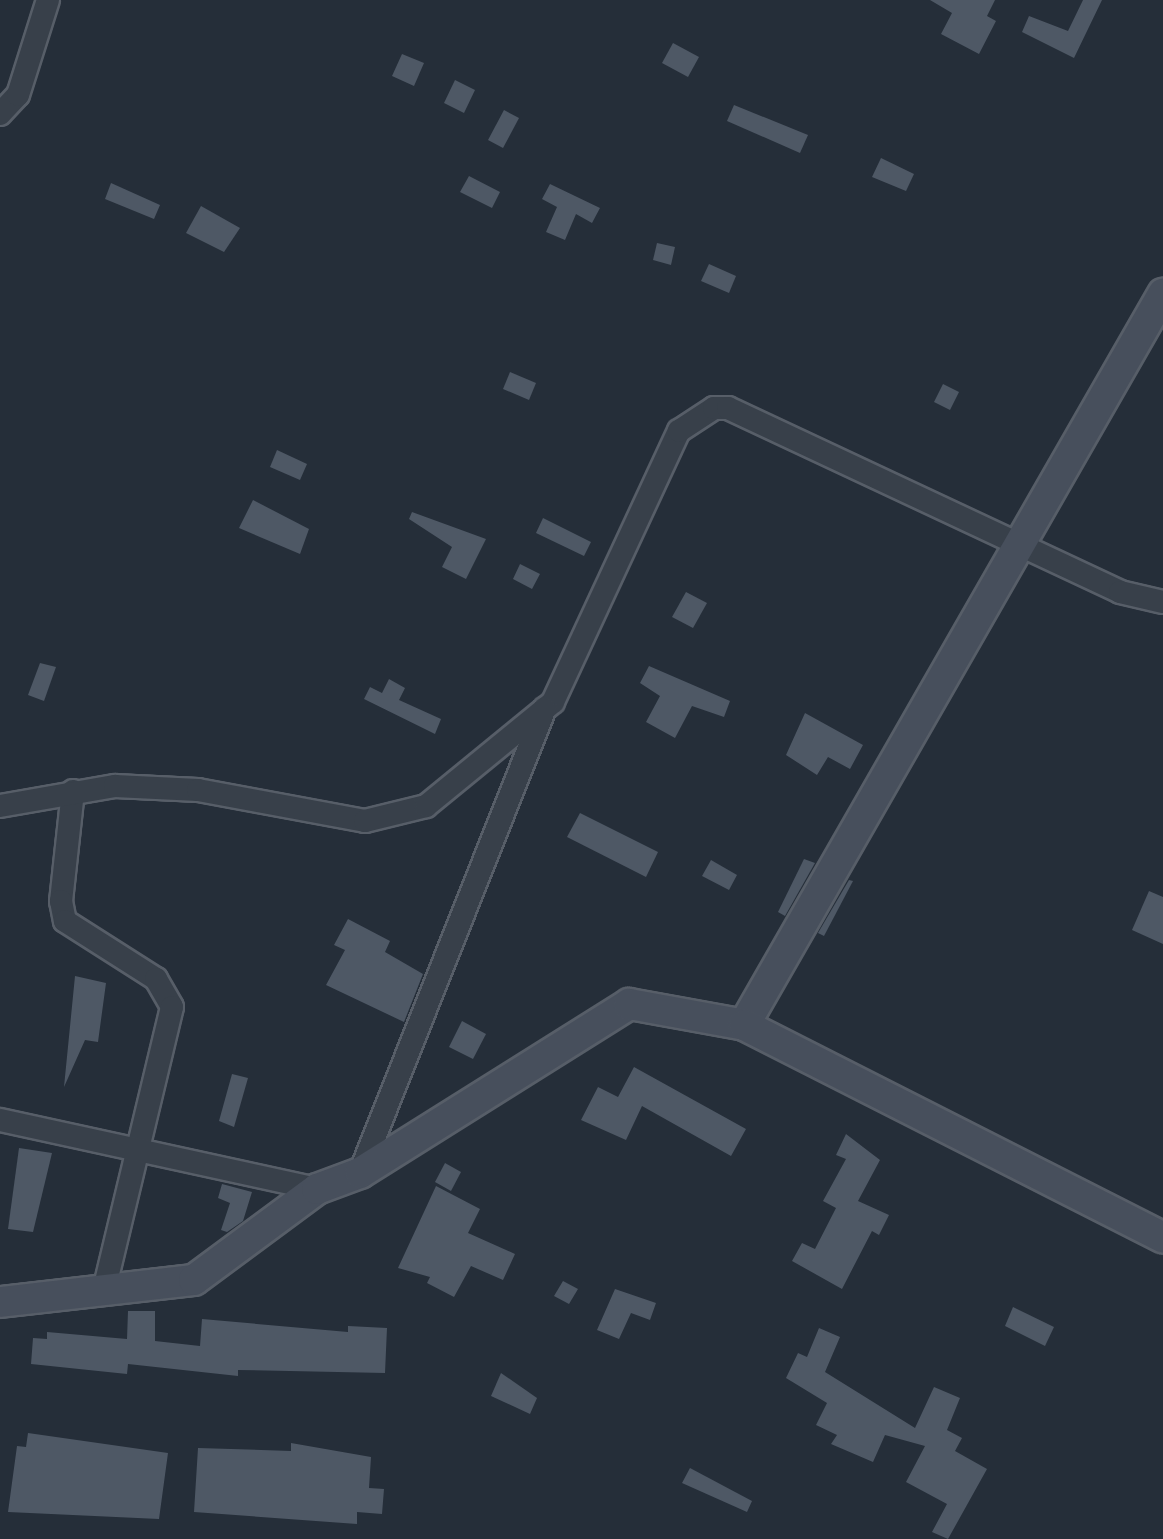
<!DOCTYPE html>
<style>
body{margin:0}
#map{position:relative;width:1163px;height:1539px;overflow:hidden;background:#252e39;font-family:"Alegreya Sans",sans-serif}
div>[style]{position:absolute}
.building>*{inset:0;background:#4e5865}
.roads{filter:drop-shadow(2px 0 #575e68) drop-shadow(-2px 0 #575e68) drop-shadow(0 2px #575e68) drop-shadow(0 -2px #575e68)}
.street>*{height:22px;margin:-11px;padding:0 11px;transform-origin:11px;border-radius:11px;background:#38404a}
.secondary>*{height:30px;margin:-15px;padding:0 15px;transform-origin:15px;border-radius:15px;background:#474f5c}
span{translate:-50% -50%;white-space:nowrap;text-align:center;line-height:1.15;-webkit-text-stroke:8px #1e252f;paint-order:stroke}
</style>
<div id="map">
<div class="building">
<i style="clip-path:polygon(930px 0,995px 0,987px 16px,996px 21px,979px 54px,941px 34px,952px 13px)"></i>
<i style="clip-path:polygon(1083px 0,1102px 0,1074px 58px,1022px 32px,1029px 16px,1068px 31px)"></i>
<i style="clip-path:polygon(673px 43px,699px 57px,688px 77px,662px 63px)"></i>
<i style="clip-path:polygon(402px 54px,424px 63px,414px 86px,392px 76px)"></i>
<i style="clip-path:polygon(455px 80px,475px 90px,464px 113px,444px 103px)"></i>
<i style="clip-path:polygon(734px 105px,808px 135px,800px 153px,727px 121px)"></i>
<i style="clip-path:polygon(504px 110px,519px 118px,503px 148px,488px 140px)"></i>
<i style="clip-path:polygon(881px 158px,914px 174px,906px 191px,872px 177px)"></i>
<i style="clip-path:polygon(469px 176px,500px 192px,492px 208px,460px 192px)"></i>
<i style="clip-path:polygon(111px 183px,160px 205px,154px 219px,105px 199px)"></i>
<i style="clip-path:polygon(550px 184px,600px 208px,592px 223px,576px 214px,565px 240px,546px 232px,557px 207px,542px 199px)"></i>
<i style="clip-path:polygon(201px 206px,240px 228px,224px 252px,186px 233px)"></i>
<i style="clip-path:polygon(657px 243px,675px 247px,671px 265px,653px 260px)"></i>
<i style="clip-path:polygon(709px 264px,736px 276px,729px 293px,701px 281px)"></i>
<i style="clip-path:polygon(510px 372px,536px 383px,529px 400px,503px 389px)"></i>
<i style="clip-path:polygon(943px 384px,959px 392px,950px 410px,934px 402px)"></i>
<i style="clip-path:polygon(277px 450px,307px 464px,300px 480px,270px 467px)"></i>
<i style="clip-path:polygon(253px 500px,309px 529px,300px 554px,239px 528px)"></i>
<i style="clip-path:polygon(412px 512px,486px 539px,466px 579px,442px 567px,452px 547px,409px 519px)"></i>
<i style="clip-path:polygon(543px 518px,591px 542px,584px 556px,536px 533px)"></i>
<i style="clip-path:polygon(520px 564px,540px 574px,532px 589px,513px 579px)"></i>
<i style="clip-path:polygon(686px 592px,707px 603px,693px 628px,672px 617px)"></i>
<i style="clip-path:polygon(40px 663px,56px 667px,44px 701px,28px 695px)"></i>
<i style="clip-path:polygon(649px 666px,730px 701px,724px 717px,692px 706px,675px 738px,646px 722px,660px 696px,640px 683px)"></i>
<i style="clip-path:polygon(389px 679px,405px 688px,399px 700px,441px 719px,435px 734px,364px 699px,370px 687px,382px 693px)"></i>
<i style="clip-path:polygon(805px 713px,863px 745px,850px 769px,828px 757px,817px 775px,786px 755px)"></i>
<i style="clip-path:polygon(580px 813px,658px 852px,646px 877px,567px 837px)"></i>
<i style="clip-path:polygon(804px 859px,815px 863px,785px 916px,778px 912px)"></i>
<i style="clip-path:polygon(711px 860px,737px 875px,729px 890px,702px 876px)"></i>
<i style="clip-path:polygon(849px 880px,853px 881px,824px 936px,818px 933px)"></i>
<i style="clip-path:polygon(1149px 891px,1163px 897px,1163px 944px,1132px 930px)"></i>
<i style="clip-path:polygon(348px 919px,390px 941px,385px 952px,423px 974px,404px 1022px,326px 985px,345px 950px,334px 945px)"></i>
<i style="clip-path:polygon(75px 976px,106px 983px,98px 1042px,85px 1040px,64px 1087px)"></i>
<i style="clip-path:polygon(462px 1021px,486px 1034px,473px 1059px,449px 1047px)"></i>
<i style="clip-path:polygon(634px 1067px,746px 1129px,731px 1156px,642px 1106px,626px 1140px,581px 1120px,598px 1087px,618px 1097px)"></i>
<i style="clip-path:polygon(232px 1074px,248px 1078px,234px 1127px,219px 1121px)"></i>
<i style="clip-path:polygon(846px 1134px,880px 1160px,858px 1201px,889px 1215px,879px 1235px,872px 1231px,842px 1289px,792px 1261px,802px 1243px,815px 1249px,836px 1208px,823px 1201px,846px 1159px,836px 1155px)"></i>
<i style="clip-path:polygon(19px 1148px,52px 1153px,33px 1232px,8px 1229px)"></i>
<i style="clip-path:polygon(445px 1163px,461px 1172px,451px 1191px,435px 1182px)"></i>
<i style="clip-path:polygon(222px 1184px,252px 1192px,243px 1221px,227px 1232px,221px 1230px,230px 1203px,218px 1198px)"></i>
<i style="clip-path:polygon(436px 1186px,480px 1209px,468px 1233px,515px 1254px,503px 1280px,471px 1266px,454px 1297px,427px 1283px,430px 1277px,398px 1268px)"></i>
<i style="clip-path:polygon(563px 1281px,578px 1289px,569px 1304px,554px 1296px)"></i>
<i style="clip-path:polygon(615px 1289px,656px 1303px,650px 1320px,631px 1313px,619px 1339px,597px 1330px)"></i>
<i style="clip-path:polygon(1013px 1307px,1054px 1327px,1045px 1346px,1005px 1326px)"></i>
<i style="clip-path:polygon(128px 1311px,155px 1311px,155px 1341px,200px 1346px,202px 1319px,348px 1332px,348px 1326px,387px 1328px,385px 1373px,238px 1370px,238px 1376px,128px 1364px,127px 1374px,31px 1364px,33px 1338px,47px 1339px,47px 1332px,127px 1339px)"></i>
<i style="clip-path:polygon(819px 1328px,840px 1337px,825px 1372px,915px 1428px,934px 1387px,960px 1398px,947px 1430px,962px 1438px,955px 1451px,987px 1469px,948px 1539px,932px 1532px,947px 1504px,906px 1482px,925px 1446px,885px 1435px,873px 1462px,831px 1444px,837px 1435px,816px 1425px,827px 1403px,786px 1378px,798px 1353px,807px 1357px)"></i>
<i style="clip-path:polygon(501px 1373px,537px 1398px,530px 1414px,491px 1396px)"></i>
<i style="clip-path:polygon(28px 1433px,168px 1453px,159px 1519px,8px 1512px,17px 1446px,26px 1447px)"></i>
<i style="clip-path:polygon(291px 1443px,371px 1457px,369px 1488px,384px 1489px,382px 1514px,357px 1512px,357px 1524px,194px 1512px,198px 1448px,291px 1451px)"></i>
<i style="clip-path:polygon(690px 1468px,752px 1501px,747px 1512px,682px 1483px)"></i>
</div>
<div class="roads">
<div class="street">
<i style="left:0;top:114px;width:26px;rotate:-47deg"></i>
<i style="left:18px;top:95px;width:100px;rotate:-72.5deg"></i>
<i style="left:73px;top:791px;width:111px;rotate:96.2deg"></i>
<i style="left:61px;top:901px;width:20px;rotate:79deg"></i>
<i style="left:65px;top:921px;width:108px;rotate:32.5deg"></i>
<i style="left:156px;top:979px;width:32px;rotate:60deg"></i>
<i style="left:172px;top:1007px;width:288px;rotate:103.5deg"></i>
<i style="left:0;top:806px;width:117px;rotate:-9.9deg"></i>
<i style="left:115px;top:786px;width:83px;rotate:2.8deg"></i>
<i style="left:198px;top:790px;width:170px;rotate:10.5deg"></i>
<i style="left:365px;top:821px;width:63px;rotate:-13.8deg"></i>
<i style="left:426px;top:806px;width:164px;rotate:-39.3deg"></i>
<i style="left:553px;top:702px;width:299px;rotate:-65.1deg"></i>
<i style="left:679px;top:431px;width:42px;rotate:-33.3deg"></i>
<i style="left:714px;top:408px;width:14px"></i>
<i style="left:728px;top:408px;width:433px;rotate:25.1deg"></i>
<i style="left:1120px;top:592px;width:44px;rotate:13.1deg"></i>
<i style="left:0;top:1120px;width:324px;rotate:12.3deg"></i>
<i style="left:360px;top:1173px;width:500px;rotate:-68.3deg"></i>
</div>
<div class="secondary">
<i style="left:744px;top:1025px;width:843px;rotate:-60.18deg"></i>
<i style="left:0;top:1302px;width:195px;rotate:-6.5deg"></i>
<i style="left:194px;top:1280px;width:153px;rotate:-36.5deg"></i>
<i style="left:317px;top:1189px;width:46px;rotate:-20.4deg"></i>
<i style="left:360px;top:1173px;width:318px;rotate:-32.1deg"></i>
<i style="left:629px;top:1004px;width:117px;rotate:10.3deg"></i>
<i style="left:744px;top:1025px;width:470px;rotate:26.9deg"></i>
</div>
</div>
</div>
